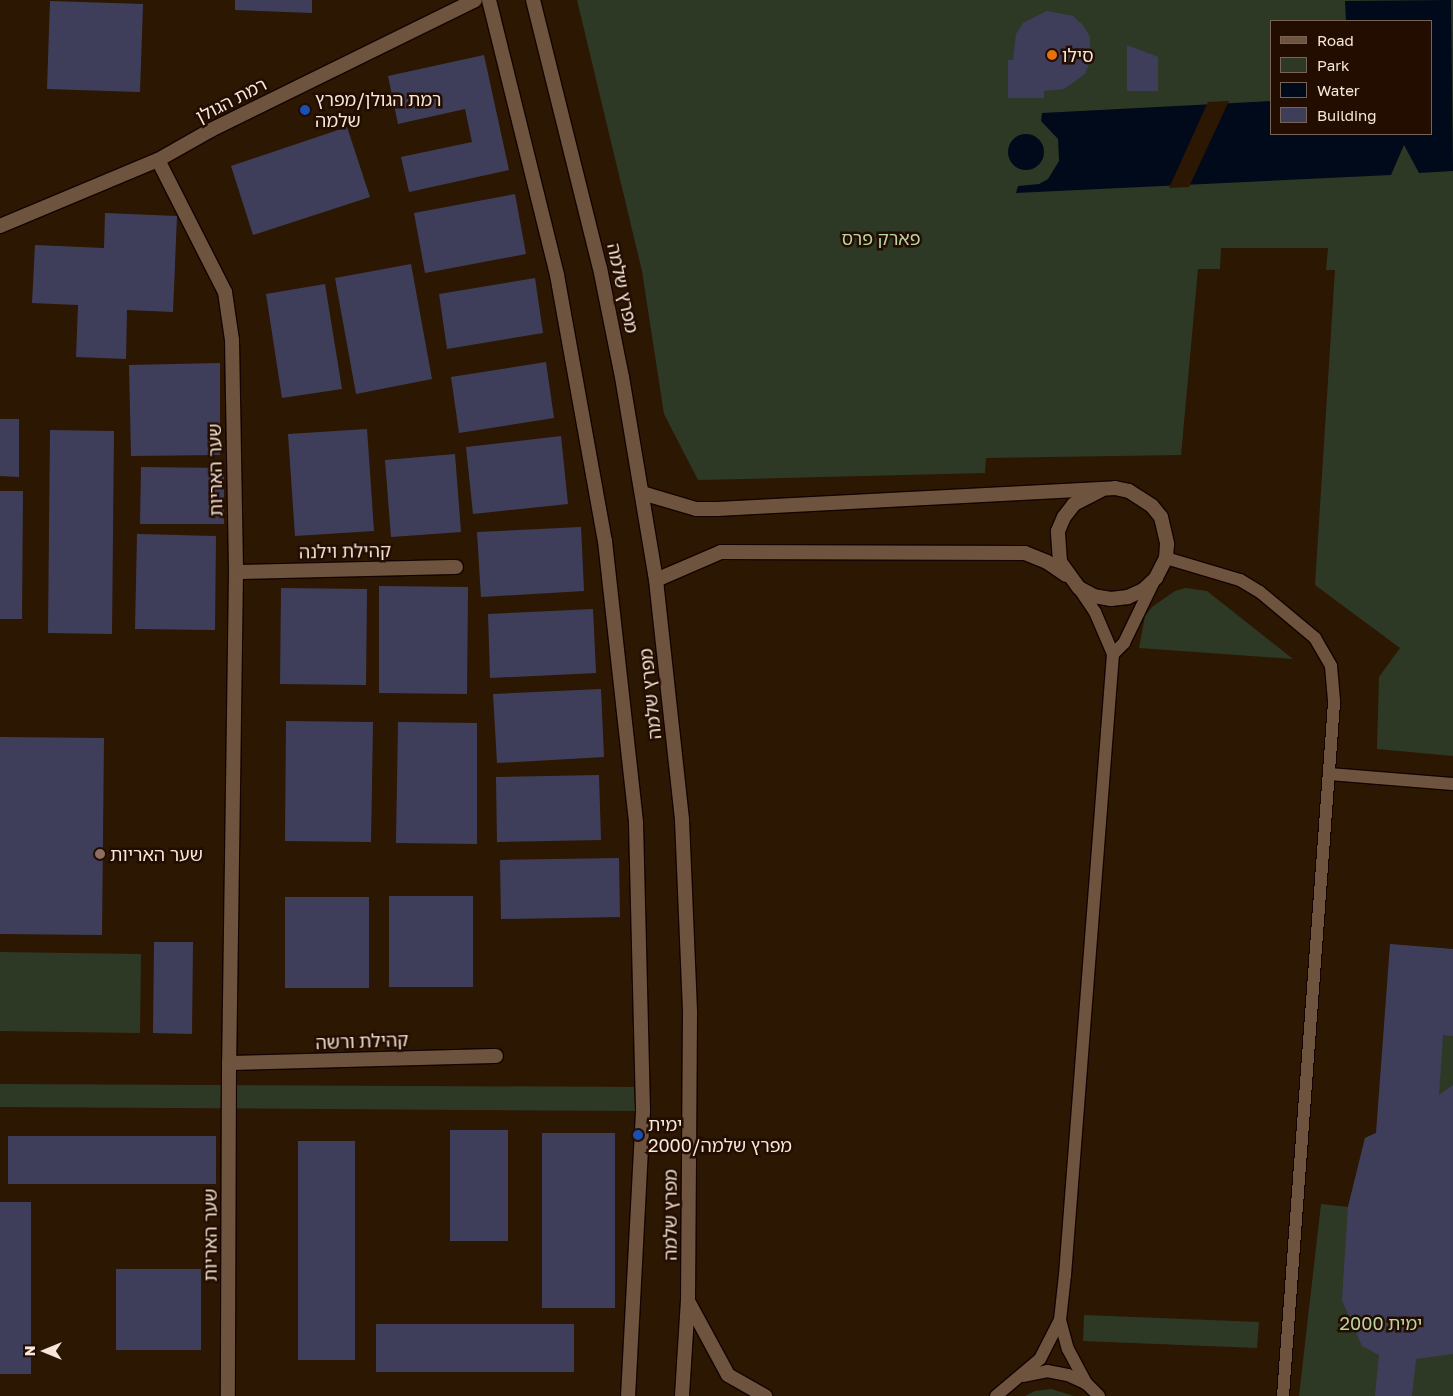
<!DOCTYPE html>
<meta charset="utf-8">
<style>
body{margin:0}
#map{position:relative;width:1453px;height:1396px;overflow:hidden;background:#2c1703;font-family:"Golos Text","Noto Sans Hebrew",sans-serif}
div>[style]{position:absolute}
.green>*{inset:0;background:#2e3925}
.water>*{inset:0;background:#000a1a}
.round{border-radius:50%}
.pier>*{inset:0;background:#2c1703}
.building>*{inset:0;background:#3f3e5a}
.roads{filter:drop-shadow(1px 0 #140300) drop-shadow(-1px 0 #140300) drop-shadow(0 1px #140300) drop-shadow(0 -1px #140300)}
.service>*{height:12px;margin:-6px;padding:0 6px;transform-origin:6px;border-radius:6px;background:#6e543e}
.minor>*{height:14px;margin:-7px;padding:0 7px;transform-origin:7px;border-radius:7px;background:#6e543e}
.tertiary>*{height:14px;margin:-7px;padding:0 7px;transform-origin:7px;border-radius:7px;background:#6e543e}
.dots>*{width:14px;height:14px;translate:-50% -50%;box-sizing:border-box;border:2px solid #220d00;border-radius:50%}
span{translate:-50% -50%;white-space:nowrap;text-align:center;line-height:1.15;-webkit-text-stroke:5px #220d00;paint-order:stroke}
.poi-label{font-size:18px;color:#f6e7da}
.left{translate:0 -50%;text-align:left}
.street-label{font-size:18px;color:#f6e7da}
.park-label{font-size:18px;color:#b9d5a3}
.legend{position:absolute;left:1270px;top:20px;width:162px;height:115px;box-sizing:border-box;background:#220d00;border:1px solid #776457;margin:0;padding:6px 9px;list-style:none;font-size:15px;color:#f6e7da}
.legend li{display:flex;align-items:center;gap:10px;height:25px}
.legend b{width:25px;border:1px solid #776457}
.north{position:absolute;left:20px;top:1326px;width:50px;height:50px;-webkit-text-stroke:4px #220d00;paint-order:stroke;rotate:270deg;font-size:14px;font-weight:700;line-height:20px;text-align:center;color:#f6e7da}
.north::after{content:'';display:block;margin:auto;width:18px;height:22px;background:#f6e7da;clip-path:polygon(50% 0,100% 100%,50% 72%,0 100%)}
</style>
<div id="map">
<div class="green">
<i style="clip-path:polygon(evenodd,577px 0,1453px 0,1453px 756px,1377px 749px,1379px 677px,1400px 648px,1315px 585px,1335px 270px,1326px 270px,1328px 248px,1221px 248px,1220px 269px,1198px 269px,1181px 455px,986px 458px,985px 473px,698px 480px,664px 414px,642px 271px,577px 0,1272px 21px,1432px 21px,1432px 134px,1272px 134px,1272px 21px)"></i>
<i style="clip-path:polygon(1185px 588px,1207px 591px,1293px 659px,1139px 648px,1145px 616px,1152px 607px,1175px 591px)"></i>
<i style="clip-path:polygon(1453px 949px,1453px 1396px,1299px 1396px,1321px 1204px,1348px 1207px,1365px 1138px,1376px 1133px)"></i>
<i style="clip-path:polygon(0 952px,141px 954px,140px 1033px,0 1031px)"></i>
<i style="clip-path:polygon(0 1084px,642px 1087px,643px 1111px,0 1107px)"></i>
<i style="clip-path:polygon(1084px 1315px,1259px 1322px,1257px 1348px,1083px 1341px)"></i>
<i style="clip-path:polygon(1051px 1389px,1074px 1396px,1025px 1396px,1035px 1391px)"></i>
</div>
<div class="water">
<i style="clip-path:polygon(1451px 0,1453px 171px,1419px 173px,1404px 145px,1391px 175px,1016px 193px,1018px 186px,1039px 184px,1048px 179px,1059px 161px,1058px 139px,1041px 121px,1042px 113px,1272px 101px,1272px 134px,1432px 134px,1432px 21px,1346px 21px,1345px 1px)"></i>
<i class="round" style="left:1008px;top:134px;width:36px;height:36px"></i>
</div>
<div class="pier">
<i style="clip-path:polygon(1229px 101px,1189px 187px,1169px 188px,1208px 102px)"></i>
</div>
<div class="building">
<i style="clip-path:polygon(235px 0,312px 0,312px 13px,235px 10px)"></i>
<i style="clip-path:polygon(50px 1px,143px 4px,140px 92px,47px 89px)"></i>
<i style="clip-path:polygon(1047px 11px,1073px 16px,1083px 25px,1090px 37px,1090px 62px,1085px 74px,1064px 89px,1044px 91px,1044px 98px,1008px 98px,1008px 60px,1013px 60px,1016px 34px,1023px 23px)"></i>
<i style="clip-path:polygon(1127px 45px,1158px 57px,1158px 91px,1127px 91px)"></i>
<i style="clip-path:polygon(484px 55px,509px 170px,409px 192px,401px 157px,472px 142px,465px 109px,398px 124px,388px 76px)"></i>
<i style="clip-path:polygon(347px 127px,370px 197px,253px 235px,231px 166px)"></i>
<i style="clip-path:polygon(515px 194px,526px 254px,425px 273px,414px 213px)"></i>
<i style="clip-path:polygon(105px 213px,177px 216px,173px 312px,127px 310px,126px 359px,76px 357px,78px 305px,32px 303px,35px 245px,104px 248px)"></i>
<i style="clip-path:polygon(411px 264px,432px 379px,356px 394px,335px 278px)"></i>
<i style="clip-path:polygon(535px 278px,543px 333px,447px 349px,439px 294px)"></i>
<i style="clip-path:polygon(325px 284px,342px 389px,282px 398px,266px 294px)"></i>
<i style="clip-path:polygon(546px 362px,554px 418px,459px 433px,451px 377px)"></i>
<i style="clip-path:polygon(220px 363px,220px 455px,131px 456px,129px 365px)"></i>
<i style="clip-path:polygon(0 419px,19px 419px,19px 477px,0 476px)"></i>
<i style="clip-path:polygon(367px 429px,374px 531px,295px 536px,288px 434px)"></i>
<i style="clip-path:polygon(50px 430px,114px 431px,112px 634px,48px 633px)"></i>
<i style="clip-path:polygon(561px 436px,568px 504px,473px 514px,466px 447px)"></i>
<i style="clip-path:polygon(455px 454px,461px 532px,391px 537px,385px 460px)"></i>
<i style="clip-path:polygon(141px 467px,224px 468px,224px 524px,140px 524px)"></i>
<i style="clip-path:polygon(0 491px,23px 491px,22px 619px,0 619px)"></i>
<i style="clip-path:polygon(581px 527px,584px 591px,481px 597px,477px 532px)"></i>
<i style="clip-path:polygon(137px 534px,216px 536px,215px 630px,135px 629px)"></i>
<i style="clip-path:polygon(379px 586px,468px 587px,467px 694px,379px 693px)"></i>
<i style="clip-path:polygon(281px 588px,367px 589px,366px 685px,280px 684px)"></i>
<i style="clip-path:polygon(593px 609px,596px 673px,490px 678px,488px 614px)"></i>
<i style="clip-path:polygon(601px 689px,604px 757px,497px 763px,493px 694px)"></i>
<i style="clip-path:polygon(286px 721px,373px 722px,371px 842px,285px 841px)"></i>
<i style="clip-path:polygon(398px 722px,477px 723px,477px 844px,396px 843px)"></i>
<i style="clip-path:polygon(0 737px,104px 738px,102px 935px,0 934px)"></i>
<i style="clip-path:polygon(599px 775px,601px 840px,497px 842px,496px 777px)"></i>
<i style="clip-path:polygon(619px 858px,620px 917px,501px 919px,500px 860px)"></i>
<i style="clip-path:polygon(389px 896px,473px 896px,473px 987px,389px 987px)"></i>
<i style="clip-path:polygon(285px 897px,369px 897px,369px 988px,285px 988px)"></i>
<i style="clip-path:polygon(154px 942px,193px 942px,192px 1034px,153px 1033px)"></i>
<i style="clip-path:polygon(1390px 944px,1453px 949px,1453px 1036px,1443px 1035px,1439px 1095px,1453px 1085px,1453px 1354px,1416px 1359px,1412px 1396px,1375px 1396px,1379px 1355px,1362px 1346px,1342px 1300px,1348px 1207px,1365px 1138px,1376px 1133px)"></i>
<i style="clip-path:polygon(450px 1130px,508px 1130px,508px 1241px,450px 1241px)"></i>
<i style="clip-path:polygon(542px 1133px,615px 1133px,615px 1308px,542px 1308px)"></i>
<i style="clip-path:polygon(8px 1136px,216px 1136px,216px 1184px,8px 1184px)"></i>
<i style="clip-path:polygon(298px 1141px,355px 1141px,355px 1360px,298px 1360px)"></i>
<i style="clip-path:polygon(0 1202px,31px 1202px,31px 1374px,0 1374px)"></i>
<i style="clip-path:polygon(116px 1269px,201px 1269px,201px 1350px,116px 1350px)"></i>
<i style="clip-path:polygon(376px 1324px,574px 1324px,574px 1372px,376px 1372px)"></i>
</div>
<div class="roads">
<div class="service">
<i style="left:1166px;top:558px;width:77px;rotate:16.6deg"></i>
<i style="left:1240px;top:580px;width:23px;rotate:31deg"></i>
<i style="left:1260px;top:592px;width:72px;rotate:39.9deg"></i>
<i style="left:1315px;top:638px;width:32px;rotate:60deg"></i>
<i style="left:1331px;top:666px;width:37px;rotate:85deg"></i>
<i style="left:1334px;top:703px;width:695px;rotate:94.21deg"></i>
<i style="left:1113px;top:654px;width:16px;rotate:-45deg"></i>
<i style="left:1124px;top:643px;width:67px;rotate:-64.2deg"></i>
<i style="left:1329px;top:774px;width:124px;rotate:4.6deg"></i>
<i style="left:1060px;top:1320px;width:30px;rotate:75deg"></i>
<i style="left:1068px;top:1349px;width:40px;rotate:62deg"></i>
<i style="left:1024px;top:1376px;width:24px;rotate:-12deg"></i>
<i style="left:1047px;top:1371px;width:21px;rotate:11deg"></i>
<i style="left:1068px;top:1375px;width:21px;rotate:25deg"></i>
<i style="left:1087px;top:1384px;width:17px;rotate:45deg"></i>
<i style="left:996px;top:1396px;width:57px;rotate:-40.1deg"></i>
<i style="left:1040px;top:1359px;width:44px;rotate:-62.9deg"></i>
<i style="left:1060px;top:1320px;width:45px;rotate:-83.7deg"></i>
<i style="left:1065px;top:1275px;width:623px;rotate:-85.58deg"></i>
<i style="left:1113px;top:654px;width:46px;rotate:-113.2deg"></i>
<i style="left:1095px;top:612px;width:29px;rotate:-124deg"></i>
</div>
<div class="minor">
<i style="left:158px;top:160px;width:148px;rotate:63.1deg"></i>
<i style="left:225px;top:292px;width:49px;rotate:81.7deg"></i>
<i style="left:232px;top:340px;width:232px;rotate:89deg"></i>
<i style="left:236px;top:572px;width:491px;rotate:90.8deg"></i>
<i style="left:229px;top:1063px;width:333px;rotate:90.2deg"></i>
<i style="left:0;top:226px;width:171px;rotate:-22.7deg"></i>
<i style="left:158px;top:160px;width:61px;rotate:-29.5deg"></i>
<i style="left:211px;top:130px;width:294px;rotate:-26.2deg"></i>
<i style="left:642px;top:493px;width:56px;rotate:16.5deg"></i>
<i style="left:696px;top:509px;width:21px"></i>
<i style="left:717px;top:509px;width:399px;rotate:-3deg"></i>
<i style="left:1115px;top:488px;width:14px;rotate:12deg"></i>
<i style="left:1129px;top:491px;width:27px;rotate:33deg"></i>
<i style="left:1152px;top:506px;width:14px;rotate:51deg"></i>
<i style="left:1161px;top:517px;width:28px;rotate:77deg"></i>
<i style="left:1167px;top:544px;width:14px;rotate:94deg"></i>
<i style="left:1166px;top:558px;width:22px;rotate:117deg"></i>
<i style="left:1156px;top:578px;width:18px;rotate:137deg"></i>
<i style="left:1143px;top:590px;width:17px;rotate:155deg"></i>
<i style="left:1128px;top:597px;width:17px;rotate:173deg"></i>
<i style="left:1111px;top:599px;width:17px;rotate:-170deg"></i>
<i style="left:1094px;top:596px;width:17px;rotate:-152deg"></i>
<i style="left:1079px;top:588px;width:32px;rotate:-126deg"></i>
<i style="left:1060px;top:562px;width:31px;rotate:-94deg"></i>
<i style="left:1058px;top:531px;width:15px;rotate:-67deg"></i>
<i style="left:1064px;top:517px;width:16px;rotate:-52deg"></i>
<i style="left:1074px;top:504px;width:30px;rotate:-27deg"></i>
<i style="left:236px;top:572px;width:220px;rotate:-1.3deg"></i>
<i style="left:656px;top:580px;width:71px;rotate:-23.3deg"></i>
<i style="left:721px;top:552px;width:304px;rotate:0.2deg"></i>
<i style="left:1025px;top:553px;width:24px;rotate:22deg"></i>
<i style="left:1047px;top:562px;width:23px;rotate:34deg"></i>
<i style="left:229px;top:1063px;width:267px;rotate:-1.5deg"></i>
</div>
<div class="tertiary">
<i style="left:489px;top:0;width:283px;rotate:76.1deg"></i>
<i style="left:557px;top:275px;width:270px;rotate:79.8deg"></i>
<i style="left:605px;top:541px;width:284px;rotate:83.7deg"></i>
<i style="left:636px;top:823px;width:288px;rotate:88.6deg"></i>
<i style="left:643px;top:1111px;width:285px;rotate:93deg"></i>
<i style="left:533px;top:0;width:276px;rotate:76deg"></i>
<i style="left:600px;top:268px;width:111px;rotate:78.6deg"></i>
<i style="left:622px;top:377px;width:206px;rotate:80.5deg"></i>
<i style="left:656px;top:580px;width:241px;rotate:83.8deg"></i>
<i style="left:682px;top:820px;width:194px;rotate:87.6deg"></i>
<i style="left:690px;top:1014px;width:286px;rotate:90.4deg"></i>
<i style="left:688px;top:1300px;width:96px;rotate:93.6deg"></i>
<i style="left:688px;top:1301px;width:84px;rotate:61.6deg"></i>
<i style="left:728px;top:1375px;width:43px;rotate:29.6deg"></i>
</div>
</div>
<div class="dots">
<i style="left:1052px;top:55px;background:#e8710a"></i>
<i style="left:305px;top:110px;background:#1a4fb4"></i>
<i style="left:100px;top:854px;background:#8d6e63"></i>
<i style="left:638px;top:1135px;background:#1a4fb4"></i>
</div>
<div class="poi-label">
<span class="left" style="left:1062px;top:55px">סילו</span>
<span class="left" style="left:315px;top:110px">רמת הגולן/מפרץ<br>שלמה</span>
<span class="left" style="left:110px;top:854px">שער האריות</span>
<span class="left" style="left:648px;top:1135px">ימית<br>2000/מפרץ שלמה</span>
</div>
<div class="street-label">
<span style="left:231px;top:100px;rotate:-27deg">רמת הגולן</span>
<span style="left:623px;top:288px;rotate:78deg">מפרץ שלמה</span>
<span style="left:215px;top:470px;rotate:-91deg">שער האריות</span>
<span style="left:345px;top:551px;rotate:-1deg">קהילת וילנה</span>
<span style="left:650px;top:694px;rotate:-96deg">מפרץ שלמה</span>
<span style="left:362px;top:1041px;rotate:-2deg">קהילת ורשה</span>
<span style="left:670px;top:1215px;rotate:-90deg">מפרץ שלמה</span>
<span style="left:210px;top:1235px;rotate:-90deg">שער האריות</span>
</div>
<div class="park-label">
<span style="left:881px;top:238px">פארק פרס</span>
<span style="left:1381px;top:1323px">ימית 2000</span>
</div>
<ul class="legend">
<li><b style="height:6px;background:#6e543e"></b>Road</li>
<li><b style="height:14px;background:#2e3925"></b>Park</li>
<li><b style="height:14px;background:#000a1a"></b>Water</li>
<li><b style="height:14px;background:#3f3e5a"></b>Building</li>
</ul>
<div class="north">N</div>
</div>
